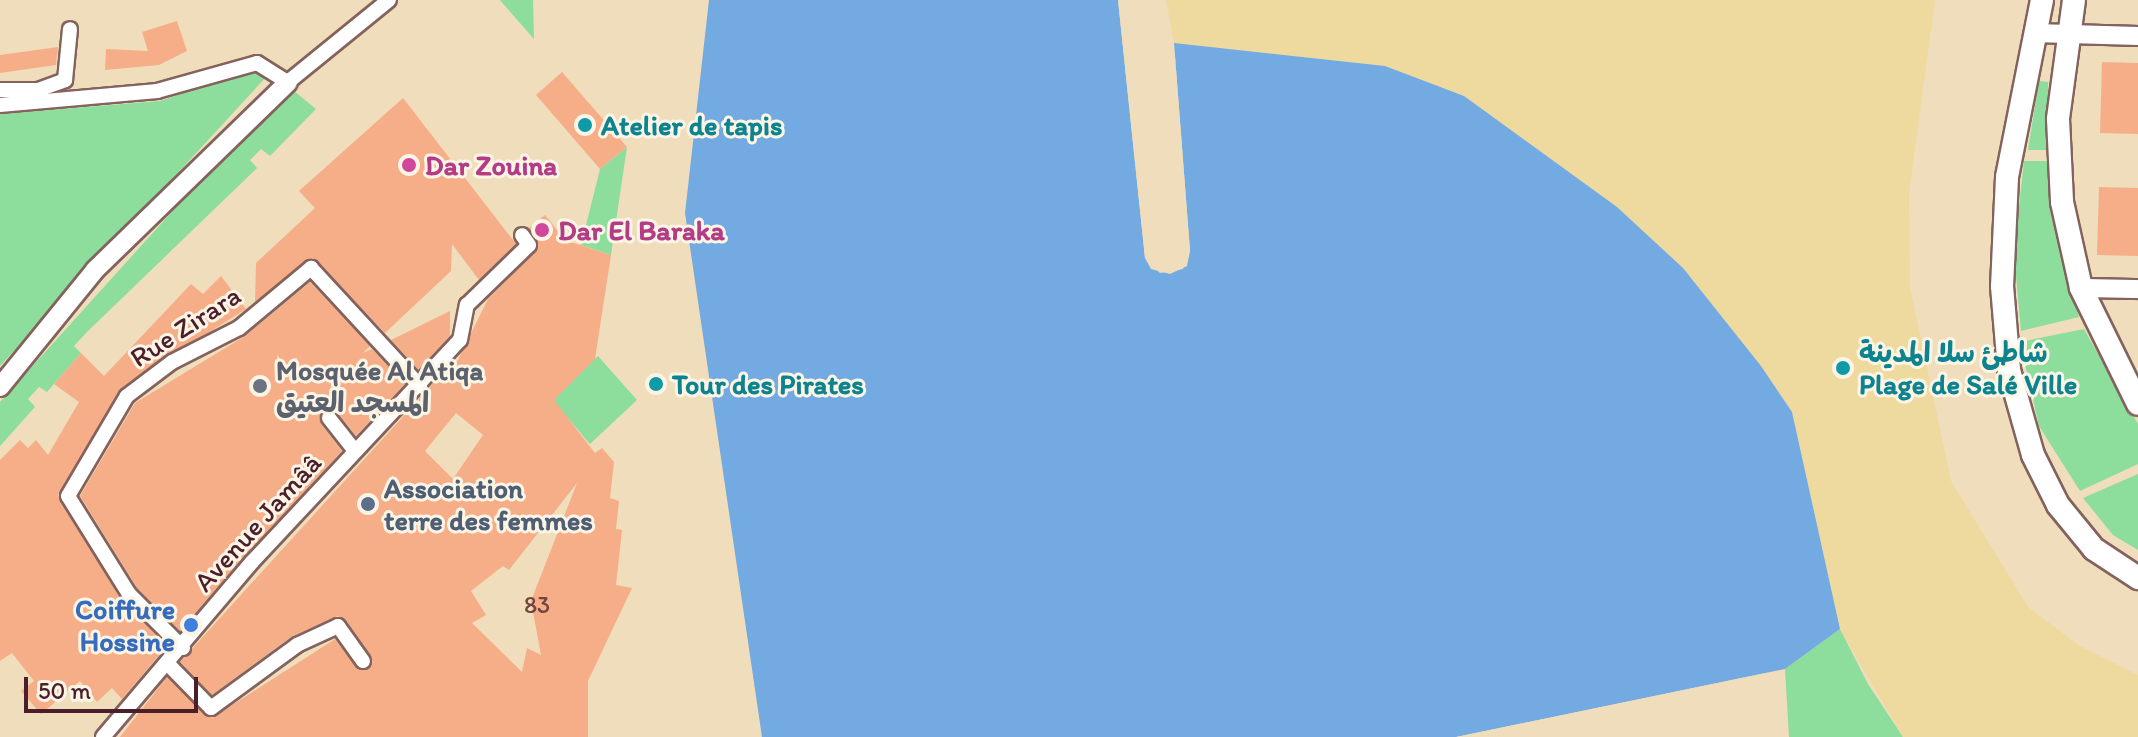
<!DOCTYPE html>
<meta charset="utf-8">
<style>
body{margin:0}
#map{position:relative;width:2138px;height:737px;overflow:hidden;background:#f0ddbb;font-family:Itim,"Playpen Sans Arabic",sans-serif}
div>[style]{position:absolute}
.green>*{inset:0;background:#8ddd9d}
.sand>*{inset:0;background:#eeda9e}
.water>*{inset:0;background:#72aae1}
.pier>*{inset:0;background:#f0ddbb}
.building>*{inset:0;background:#f5ae88}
.roads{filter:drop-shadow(2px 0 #84625d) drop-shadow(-2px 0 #84625d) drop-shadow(0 2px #84625d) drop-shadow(0 -2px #84625d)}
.pedestrian>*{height:14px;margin:-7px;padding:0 7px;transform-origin:7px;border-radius:7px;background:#fff}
.minor>*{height:18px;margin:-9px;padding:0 9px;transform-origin:9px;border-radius:9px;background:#fff}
.tertiary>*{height:22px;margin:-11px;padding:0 11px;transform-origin:11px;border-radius:11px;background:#fff}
.dots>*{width:22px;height:22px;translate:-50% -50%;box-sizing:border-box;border:4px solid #fcf5e5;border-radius:50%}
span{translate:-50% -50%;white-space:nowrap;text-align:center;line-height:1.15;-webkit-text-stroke:6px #fcf5e5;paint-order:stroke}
.number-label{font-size:24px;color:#754342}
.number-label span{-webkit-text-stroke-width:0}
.culture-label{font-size:28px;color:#0d838f;font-weight:700}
.left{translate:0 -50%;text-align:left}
.hotel-label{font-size:28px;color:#b23c85;font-weight:700}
.street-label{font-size:28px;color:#4a1f2b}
.worship-label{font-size:28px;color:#5b616d;font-weight:700}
.service-label{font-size:28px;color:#4e5e75;font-weight:700}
.shop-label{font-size:28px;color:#366cbe;font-weight:700}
.right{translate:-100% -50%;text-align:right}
.scale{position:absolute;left:24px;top:677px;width:174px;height:36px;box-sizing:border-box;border:4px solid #4a1f2b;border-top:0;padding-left:10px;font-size:24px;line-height:28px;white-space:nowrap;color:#4a1f2b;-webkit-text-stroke:6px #fcf5e5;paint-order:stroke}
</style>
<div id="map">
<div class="green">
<i style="clip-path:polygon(500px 0,533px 0,534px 39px)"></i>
<i style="clip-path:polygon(255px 69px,267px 76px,0 366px,0 114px,160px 101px)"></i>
<i style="clip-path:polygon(2039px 81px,2048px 82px,2050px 150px,2028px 150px)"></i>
<i style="clip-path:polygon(294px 91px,316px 109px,270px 156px,261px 149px,250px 160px,257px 168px,87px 332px,74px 346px,81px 353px,47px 392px,39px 387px,28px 399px,35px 407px,0 446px,0 402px,225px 153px)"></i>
<i style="clip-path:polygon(627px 147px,611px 255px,581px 245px,600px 169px)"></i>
<i style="clip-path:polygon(2024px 161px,2049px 161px,2056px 232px,2079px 317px,2021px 331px,2014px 253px)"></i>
<i style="clip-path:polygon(2084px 329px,2138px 424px,2138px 464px,2080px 491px,2039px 426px,2020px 342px)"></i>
<i style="clip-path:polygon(598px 356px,637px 400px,590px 444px,566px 416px,536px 413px)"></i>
<i style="clip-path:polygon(2138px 474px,2138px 550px,2113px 535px,2083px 498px)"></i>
<i style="clip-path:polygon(1840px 629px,1868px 684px,1903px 737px,1789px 737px,1785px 669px)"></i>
</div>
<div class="sand">
<i style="clip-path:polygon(1166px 0,1935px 0,1909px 194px,1910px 287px,1951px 481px,2028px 607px,2080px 646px,2138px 675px,2138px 737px,1903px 737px,1840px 629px,1792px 412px,1683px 268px,1464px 96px,1385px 66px,1174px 43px)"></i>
</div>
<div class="water">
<i style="clip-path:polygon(709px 0,1118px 0,1145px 258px,1160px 273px,1183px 269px,1190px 251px,1174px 43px,1385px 66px,1464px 96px,1617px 207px,1683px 268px,1761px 366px,1792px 412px,1840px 629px,1785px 669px,1456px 737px,762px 737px,685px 213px)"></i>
</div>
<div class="pier">
<i style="clip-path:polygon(1118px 0,1131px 53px,1149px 257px,1169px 270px,1184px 264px,1186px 251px,1174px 43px,1190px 251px,1187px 266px,1170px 274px,1151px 269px,1145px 258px)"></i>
<i style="clip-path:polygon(1785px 669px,1476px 737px,1456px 737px)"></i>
</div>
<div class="building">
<i style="clip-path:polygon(177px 21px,187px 51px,159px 65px,105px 70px,106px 49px,148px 51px,142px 32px)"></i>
<i style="clip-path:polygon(58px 47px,56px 65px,0 73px,0 55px)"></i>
<i style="clip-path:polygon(2102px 62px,2138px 63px,2138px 134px,2100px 133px)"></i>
<i style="clip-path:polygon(562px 72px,627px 147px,600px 169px,536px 95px)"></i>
<i style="clip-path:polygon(403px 98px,516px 244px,479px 280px,452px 244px,451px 271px,385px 333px,313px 258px,255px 302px,256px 263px,315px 208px,299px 191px)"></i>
<i style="clip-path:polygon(2099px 187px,2138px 188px,2138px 256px,2097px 255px)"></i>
<i style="clip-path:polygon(evenodd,545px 215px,565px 240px,611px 255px,595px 359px,554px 400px,595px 453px,602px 448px,614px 462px,610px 498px,619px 501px,616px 529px,622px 530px,616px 585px,632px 588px,588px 681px,588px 737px,120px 737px,167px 677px,212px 718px,335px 639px,358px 670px,372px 666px,338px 616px,291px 637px,212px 695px,180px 662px,449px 366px,449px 378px,488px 299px,538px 249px,529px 228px,545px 215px,456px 413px,483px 435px,453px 479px,425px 451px,456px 413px,545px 215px,577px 483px,531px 601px,541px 655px,527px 648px,522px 672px,472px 623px,486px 615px,471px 591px,503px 566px,509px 570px,577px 483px)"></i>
<i style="clip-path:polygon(221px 276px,246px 309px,121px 388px,58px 495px,121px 600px,167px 646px,122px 699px,112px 688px,97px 702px,80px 681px,41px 714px,21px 691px,34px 681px,12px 653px,0 661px,0 460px,20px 440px,28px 448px,36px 440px,48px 455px,79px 402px,54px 384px,81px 353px,104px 376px,191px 284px,203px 294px)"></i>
<i style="clip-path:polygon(310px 282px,370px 346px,363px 353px,372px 349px,405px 384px,356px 436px,336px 411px,322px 411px,321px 424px,342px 451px,180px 631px,137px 588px,80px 496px,135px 403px,245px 336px)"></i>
<i style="clip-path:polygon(450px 311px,450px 336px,419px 370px,391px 340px)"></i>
</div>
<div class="roads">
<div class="pedestrian">
<i style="left:0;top:90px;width:38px"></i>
<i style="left:38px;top:90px;width:29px;rotate:-20deg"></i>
<i style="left:65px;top:80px;width:51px;rotate:-84.4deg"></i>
<i style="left:0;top:105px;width:158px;rotate:-5.1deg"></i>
<i style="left:157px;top:91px;width:104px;rotate:-15.6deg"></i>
<i style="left:257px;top:63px;width:36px;rotate:32deg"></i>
<i style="left:288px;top:82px;width:130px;rotate:-39.1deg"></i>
<i style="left:329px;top:418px;width:42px;rotate:51.8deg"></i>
<i style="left:183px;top:648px;width:76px;rotate:-135deg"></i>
<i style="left:129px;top:594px;width:115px;rotate:-121.9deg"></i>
<i style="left:68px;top:496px;width:116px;rotate:-59.5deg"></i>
<i style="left:127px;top:396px;width:56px;rotate:-37.1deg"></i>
<i style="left:172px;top:362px;width:75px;rotate:-26.9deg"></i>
<i style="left:239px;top:328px;width:94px;rotate:-39.8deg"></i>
<i style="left:311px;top:268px;width:161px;rotate:47.3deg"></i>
<i style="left:169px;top:665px;width:60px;rotate:45.7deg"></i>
<i style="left:211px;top:708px;width:107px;rotate:-36.2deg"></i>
<i style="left:297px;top:645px;width:45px;rotate:-24.9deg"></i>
<i style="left:338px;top:626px;width:43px;rotate:54.5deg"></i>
<i style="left:103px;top:737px;width:230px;rotate:-49.6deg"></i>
<i style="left:252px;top:562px;width:304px;rotate:-46.9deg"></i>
<i style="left:460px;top:340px;width:36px;rotate:-79deg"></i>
<i style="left:467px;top:305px;width:86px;rotate:-44.1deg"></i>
<i style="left:529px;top:245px;width:12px;rotate:-125deg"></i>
</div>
<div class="minor">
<i style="left:2035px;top:33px;width:103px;rotate:1.7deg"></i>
<i style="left:2081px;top:288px;width:57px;rotate:1deg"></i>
<i style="left:0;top:387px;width:151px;rotate:-50.9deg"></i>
<i style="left:95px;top:270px;width:269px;rotate:-44.2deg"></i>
</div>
<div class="tertiary">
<i style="left:2042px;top:0;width:180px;rotate:101.2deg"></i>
<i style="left:2007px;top:177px;width:109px;rotate:92.6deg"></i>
<i style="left:2002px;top:286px;width:84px;rotate:85.2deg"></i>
<i style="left:2009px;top:370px;width:88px;rotate:74.2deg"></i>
<i style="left:2033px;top:455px;width:56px;rotate:63.4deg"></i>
<i style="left:2058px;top:505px;width:57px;rotate:50.7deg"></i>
<i style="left:2094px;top:549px;width:53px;rotate:33.4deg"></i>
<i style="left:2074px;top:0;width:120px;rotate:97.7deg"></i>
<i style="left:2058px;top:119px;width:83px;rotate:87.2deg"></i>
<i style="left:2062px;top:202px;width:88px;rotate:77.5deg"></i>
<i style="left:2081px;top:288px;width:129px;rotate:63.8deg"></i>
</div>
</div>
<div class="dots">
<i style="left:585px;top:125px;background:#0f9aa8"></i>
<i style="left:409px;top:165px;background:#d1479c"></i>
<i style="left:542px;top:230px;background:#d1479c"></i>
<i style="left:1843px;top:368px;background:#0f9aa8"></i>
<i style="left:656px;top:384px;background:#0f9aa8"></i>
<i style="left:260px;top:386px;background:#6b7280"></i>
<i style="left:368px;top:504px;background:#5c6f8a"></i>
<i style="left:191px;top:625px;background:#3f7fe0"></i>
</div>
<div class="number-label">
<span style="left:537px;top:605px">83</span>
</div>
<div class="culture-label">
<span class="left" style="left:601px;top:125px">Atelier de tapis</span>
<span class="left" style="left:1859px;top:368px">شاطئ سلا المدينة<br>Plage de Salé Ville</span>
<span class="left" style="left:672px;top:384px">Tour des Pirates</span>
</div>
<div class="hotel-label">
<span class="left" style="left:425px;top:165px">Dar Zouina</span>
<span class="left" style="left:558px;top:230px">Dar El Baraka</span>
</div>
<div class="street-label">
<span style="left:185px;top:326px;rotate:-33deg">Rue Zirara</span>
<span style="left:257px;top:522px;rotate:-48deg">Avenue Jamââ</span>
</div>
<div class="worship-label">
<span class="left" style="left:276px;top:386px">Mosquée Al Atiqa<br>المسجد العتيق</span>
</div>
<div class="service-label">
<span class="left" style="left:384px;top:504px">Association<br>terre des femmes</span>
</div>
<div class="shop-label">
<span class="right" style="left:175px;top:625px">Coiffure<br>Hossine</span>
</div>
<div class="scale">50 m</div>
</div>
